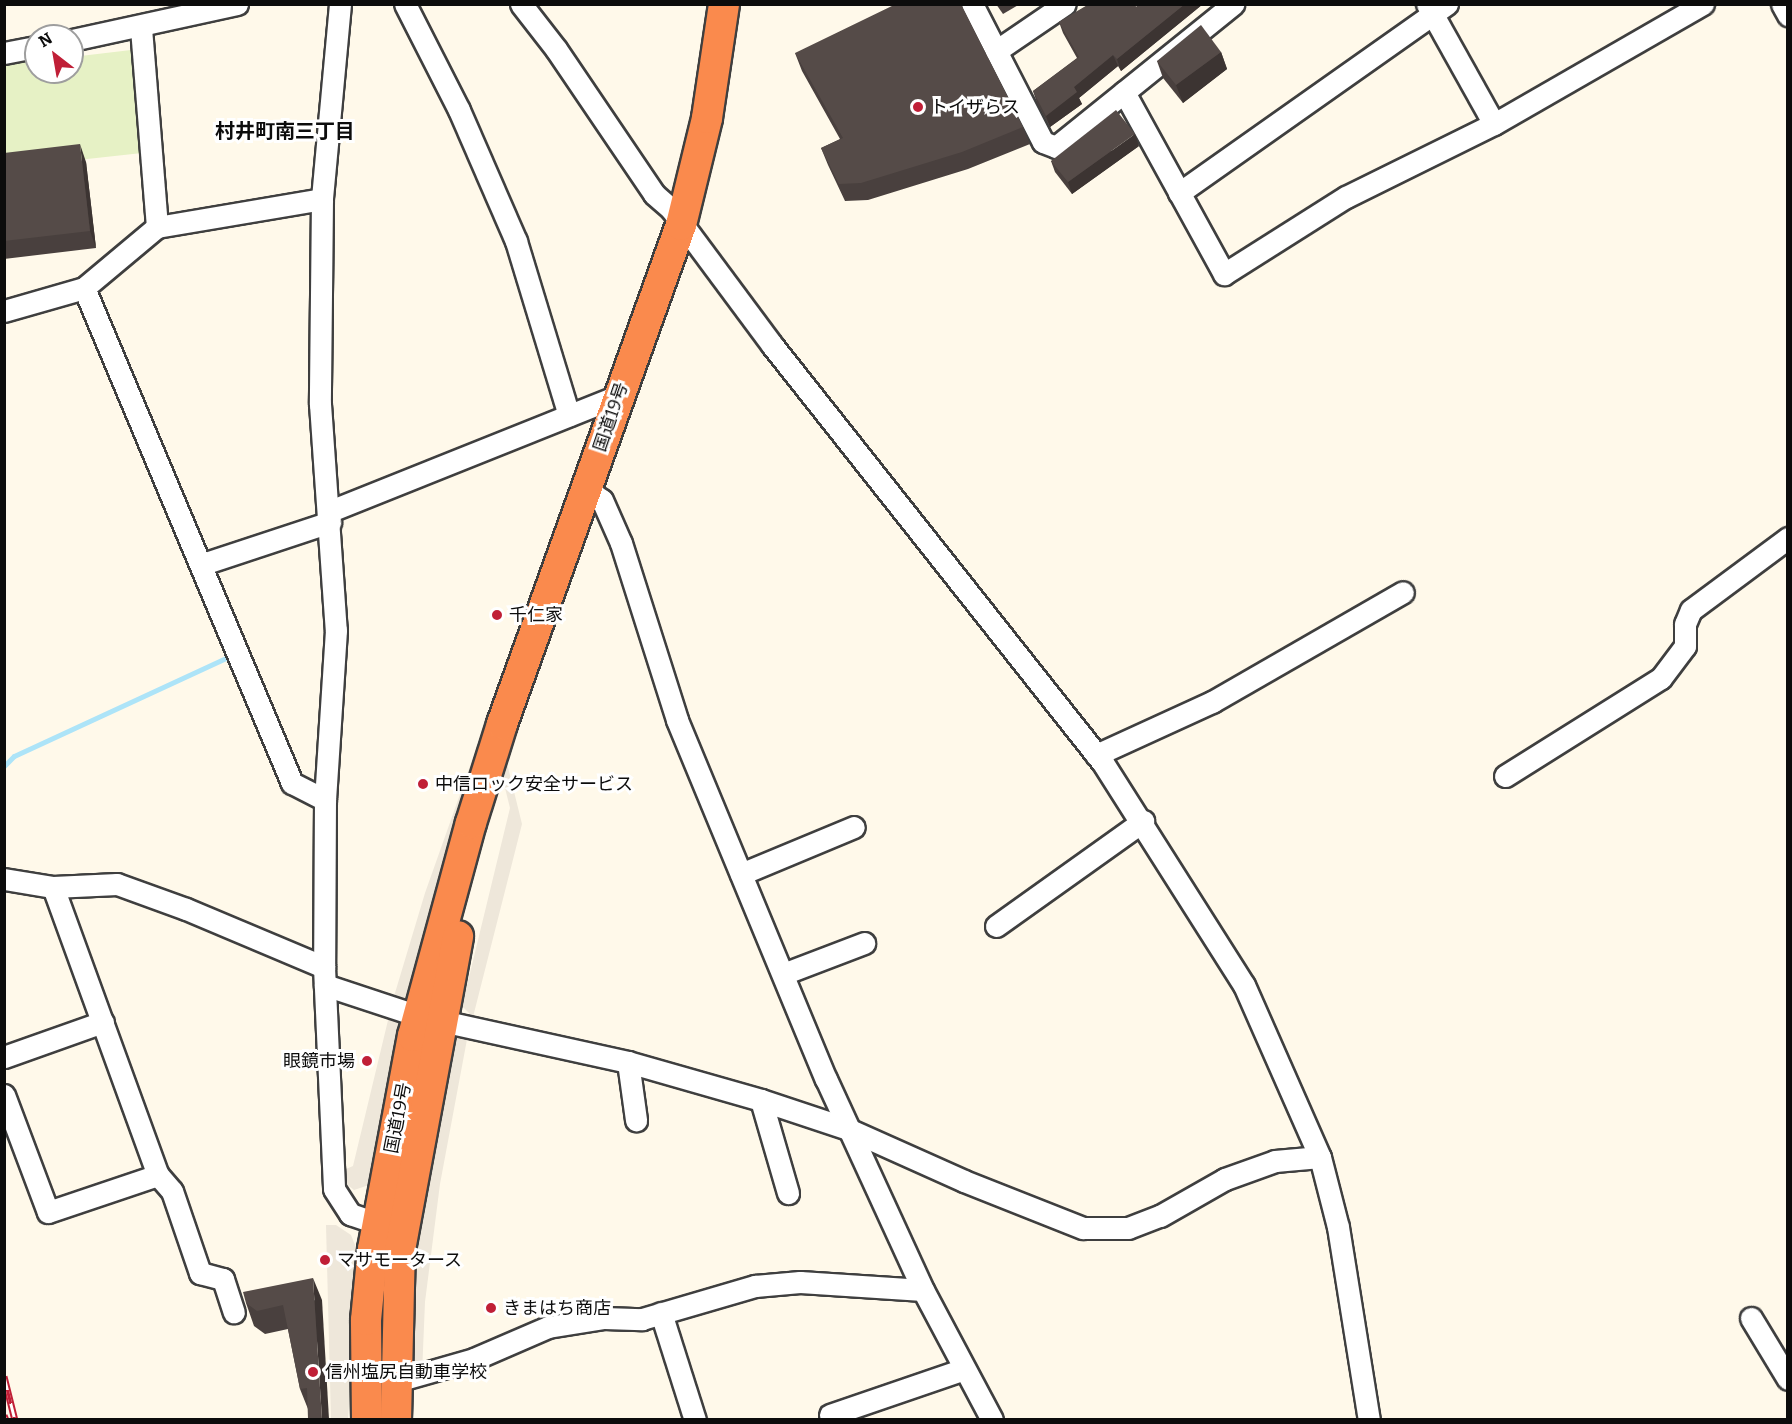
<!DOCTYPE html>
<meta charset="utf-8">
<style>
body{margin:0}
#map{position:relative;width:1792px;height:1424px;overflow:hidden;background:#fff9ea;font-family:Bitter,"Noto Sans JP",serif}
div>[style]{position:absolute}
.pitch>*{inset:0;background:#e6f1c5}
.plaza>*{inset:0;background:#eee7da}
.stream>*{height:5px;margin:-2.5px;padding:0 2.5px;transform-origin:2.5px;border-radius:2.5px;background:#ade4f8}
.roads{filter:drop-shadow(2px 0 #3f3f3f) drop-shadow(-2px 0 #3f3f3f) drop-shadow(0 2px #3f3f3f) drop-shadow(0 -2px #3f3f3f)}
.minor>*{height:21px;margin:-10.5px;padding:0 10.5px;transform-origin:10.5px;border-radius:10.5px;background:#fff}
.highway>*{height:30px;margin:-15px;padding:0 15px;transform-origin:15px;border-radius:15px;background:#fa8a4d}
.rail>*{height:7px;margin-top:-3.5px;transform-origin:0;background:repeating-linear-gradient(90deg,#fff 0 14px,#c01f37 0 28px);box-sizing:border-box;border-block:2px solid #c01f37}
.wall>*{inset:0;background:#49403e}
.shaded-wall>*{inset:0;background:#3c3432}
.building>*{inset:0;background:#554b48}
.dots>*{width:16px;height:16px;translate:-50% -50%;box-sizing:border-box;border:3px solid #fff;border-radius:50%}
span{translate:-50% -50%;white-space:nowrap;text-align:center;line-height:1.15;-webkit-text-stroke:6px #fff;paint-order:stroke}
.poi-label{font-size:18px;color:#0c0c0c}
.left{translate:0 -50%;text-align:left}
.right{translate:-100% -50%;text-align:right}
.street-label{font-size:18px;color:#0c0c0c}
.neighbourhood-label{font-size:20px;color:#0c0c0c;font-weight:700}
.frame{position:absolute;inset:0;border:6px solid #0c0c0c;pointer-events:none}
.north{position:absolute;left:24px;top:24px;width:60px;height:60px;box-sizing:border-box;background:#fff;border:2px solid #9e9e9e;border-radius:50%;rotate:329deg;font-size:16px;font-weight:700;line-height:24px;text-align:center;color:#0c0c0c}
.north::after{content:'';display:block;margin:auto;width:21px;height:27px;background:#c01f37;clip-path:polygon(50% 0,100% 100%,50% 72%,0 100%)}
</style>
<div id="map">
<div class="pitch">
<i style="clip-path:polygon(131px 50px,142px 153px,5px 168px,4px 64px,36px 61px,36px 72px,72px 72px,72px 57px)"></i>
</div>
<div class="plaza">
<i style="clip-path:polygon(581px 453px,584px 460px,476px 761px,406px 1000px,400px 1005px,392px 1003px,425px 893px)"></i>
<i style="clip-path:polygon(593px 503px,599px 503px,506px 759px,522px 824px,473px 1017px,462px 1006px,510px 808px,499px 764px)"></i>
<i style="clip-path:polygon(390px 1012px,400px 1026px,369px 1185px,354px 1190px,344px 1182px,341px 1165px,346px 1169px,353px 1166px)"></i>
<i style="clip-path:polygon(468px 1034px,440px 1184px,425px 1302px,422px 1374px,411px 1372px,409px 1299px,419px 1228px,454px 1039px)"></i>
<i style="clip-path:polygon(326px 1225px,336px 1225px,351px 1235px,359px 1255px,348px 1419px,331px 1419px)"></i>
</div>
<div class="stream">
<i style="left:4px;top:766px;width:14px;rotate:-45deg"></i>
<i style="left:14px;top:756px;width:234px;rotate:-24.8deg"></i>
</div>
<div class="roads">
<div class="minor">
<i style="left:340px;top:4px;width:196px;rotate:95.3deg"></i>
<i style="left:322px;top:199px;width:205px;rotate:90.6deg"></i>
<i style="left:320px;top:404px;width:227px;rotate:86deg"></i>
<i style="left:336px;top:630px;width:170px;rotate:93.7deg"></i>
<i style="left:325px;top:800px;width:167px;rotate:90.3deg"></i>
<i style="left:324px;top:967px;width:222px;rotate:87.4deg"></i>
<i style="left:334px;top:1189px;width:30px;rotate:57deg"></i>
<i style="left:350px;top:1214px;width:43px;rotate:18.9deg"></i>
<i style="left:405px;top:4px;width:119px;rotate:63deg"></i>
<i style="left:459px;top:110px;width:143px;rotate:66.5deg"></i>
<i style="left:516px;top:241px;width:182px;rotate:73.1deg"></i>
<i style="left:521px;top:4px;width:57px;rotate:52.1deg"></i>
<i style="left:556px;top:49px;width:175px;rotate:55.9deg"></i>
<i style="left:654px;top:194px;width:23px;rotate:41deg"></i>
<i style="left:671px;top:209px;width:169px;rotate:53.4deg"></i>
<i style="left:772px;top:345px;width:533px;rotate:51.63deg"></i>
<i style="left:1103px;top:763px;width:263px;rotate:57.6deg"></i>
<i style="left:1244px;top:985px;width:188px;rotate:66.2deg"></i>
<i style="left:1320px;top:1157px;width:72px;rotate:75.6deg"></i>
<i style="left:1338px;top:1227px;width:195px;rotate:80.9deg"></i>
<i style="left:972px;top:4px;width:155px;rotate:62.8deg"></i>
<i style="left:1043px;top:142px;width:14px;rotate:21deg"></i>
<i style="left:1056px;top:147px;width:228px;rotate:-38.9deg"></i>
<i style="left:1427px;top:4px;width:137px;rotate:60.8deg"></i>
<i style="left:1782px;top:4px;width:13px;rotate:61deg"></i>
<i style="left:72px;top:40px;width:169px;rotate:-12.3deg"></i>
<i style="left:996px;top:51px;width:83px;rotate:-34.3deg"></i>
<i style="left:4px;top:53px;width:33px;rotate:-11deg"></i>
<i style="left:1124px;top:92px;width:208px;rotate:61.2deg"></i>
<i style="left:1224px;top:274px;width:144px;rotate:-32.3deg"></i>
<i style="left:1346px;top:197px;width:165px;rotate:-26.3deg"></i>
<i style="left:1494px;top:124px;width:241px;rotate:-29.9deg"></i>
<i style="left:1179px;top:193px;width:328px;rotate:-35.2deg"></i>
<i style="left:157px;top:227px;width:167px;rotate:-9.6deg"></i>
<i style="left:84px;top:288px;width:537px;rotate:67.21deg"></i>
<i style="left:292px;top:783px;width:37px;rotate:27deg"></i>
<i style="left:4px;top:311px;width:83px;rotate:-16deg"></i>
<i style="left:84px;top:288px;width:95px;rotate:-39.9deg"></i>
<i style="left:157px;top:227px;width:201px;rotate:-94.6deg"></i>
<i style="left:586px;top:489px;width:19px;rotate:35deg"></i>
<i style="left:602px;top:500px;width:47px;rotate:66.2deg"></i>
<i style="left:621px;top:543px;width:186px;rotate:72.4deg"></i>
<i style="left:677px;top:720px;width:389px;rotate:67.5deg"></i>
<i style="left:826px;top:1079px;width:232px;rotate:65.3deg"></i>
<i style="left:923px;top:1290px;width:147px;rotate:62deg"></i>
<i style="left:330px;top:511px;width:310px;rotate:-21.8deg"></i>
<i style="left:203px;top:564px;width:134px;rotate:-18.3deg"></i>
<i style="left:1096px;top:755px;width:128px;rotate:-24.6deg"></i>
<i style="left:1212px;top:702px;width:220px;rotate:-29.9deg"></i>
<i style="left:1505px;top:776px;width:184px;rotate:-32.1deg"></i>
<i style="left:1661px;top:678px;width:40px;rotate:-53deg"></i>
<i style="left:1685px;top:646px;width:22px;rotate:-90deg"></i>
<i style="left:1685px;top:624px;width:15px;rotate:-67deg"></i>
<i style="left:1691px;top:610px;width:121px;rotate:-36.6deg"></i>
<i style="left:741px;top:874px;width:122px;rotate:-22.6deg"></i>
<i style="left:4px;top:879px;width:50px;rotate:9.3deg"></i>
<i style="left:53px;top:887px;width:64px;rotate:-2.7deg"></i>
<i style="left:117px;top:884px;width:73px;rotate:19.9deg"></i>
<i style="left:186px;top:909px;width:150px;rotate:22.8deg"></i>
<i style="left:53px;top:887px;width:307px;rotate:70deg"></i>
<i style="left:158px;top:1175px;width:21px;rotate:49deg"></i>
<i style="left:172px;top:1191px;width:87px;rotate:71.1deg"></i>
<i style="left:200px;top:1273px;width:24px;rotate:15deg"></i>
<i style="left:223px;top:1279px;width:35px;rotate:72deg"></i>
<i style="left:996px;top:926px;width:181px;rotate:-35.5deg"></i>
<i style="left:783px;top:974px;width:87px;rotate:-20.9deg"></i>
<i style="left:325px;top:985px;width:99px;rotate:18.3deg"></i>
<i style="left:419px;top:1016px;width:214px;rotate:12.4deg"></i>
<i style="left:628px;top:1062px;width:138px;rotate:15.9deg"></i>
<i style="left:761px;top:1100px;width:92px;rotate:18.4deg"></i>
<i style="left:848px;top:1129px;width:127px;rotate:24.1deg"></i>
<i style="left:964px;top:1181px;width:128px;rotate:21.6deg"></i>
<i style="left:1083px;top:1228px;width:45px"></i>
<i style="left:1128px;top:1228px;width:34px;rotate:-21deg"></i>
<i style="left:1160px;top:1216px;width:75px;rotate:-29.6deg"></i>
<i style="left:1225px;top:1179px;width:53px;rotate:-19.8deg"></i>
<i style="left:1275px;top:1161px;width:45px;rotate:-5.1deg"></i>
<i style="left:4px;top:1057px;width:105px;rotate:-19.5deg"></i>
<i style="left:628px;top:1062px;width:59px;rotate:82.1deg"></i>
<i style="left:4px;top:1095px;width:125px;rotate:69.4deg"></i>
<i style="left:48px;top:1212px;width:116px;rotate:-18.6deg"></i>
<i style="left:761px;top:1100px;width:97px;rotate:73.8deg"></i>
<i style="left:661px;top:1313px;width:112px;rotate:72.4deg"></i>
<i style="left:1751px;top:1318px;width:71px;rotate:58.8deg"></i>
<i style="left:397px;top:1381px;width:80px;rotate:-15.9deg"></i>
<i style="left:474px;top:1359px;width:81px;rotate:-23.4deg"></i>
<i style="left:548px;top:1327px;width:57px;rotate:-9.1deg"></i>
<i style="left:604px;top:1318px;width:38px;rotate:2deg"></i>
<i style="left:642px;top:1319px;width:118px;rotate:-16.3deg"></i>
<i style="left:755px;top:1286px;width:45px;rotate:-5.1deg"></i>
<i style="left:800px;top:1282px;width:123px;rotate:3.7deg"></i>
<i style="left:830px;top:1415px;width:142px;rotate:-18.9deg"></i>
</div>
<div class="highway">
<i style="left:367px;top:1420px;width:100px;rotate:-90.6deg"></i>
<i style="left:366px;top:1320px;width:71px;rotate:-84.4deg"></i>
<i style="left:373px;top:1249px;width:217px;rotate:-79.4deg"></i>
<i style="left:413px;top:1036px;width:221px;rotate:-74.8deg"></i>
<i style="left:471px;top:823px;width:104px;rotate:-72.6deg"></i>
<i style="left:502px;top:724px;width:530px;rotate:-70.27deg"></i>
<i style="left:681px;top:225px;width:110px;rotate:-76.3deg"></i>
<i style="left:707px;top:118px;width:115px;rotate:-81.5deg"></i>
<i style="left:396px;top:1420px;width:170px;rotate:-88.7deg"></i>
<i style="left:400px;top:1250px;width:319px;rotate:-79.5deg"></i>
</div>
</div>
<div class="rail">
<i style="left:4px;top:1376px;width:45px;rotate:76deg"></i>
<i style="left:4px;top:1415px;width:5px;rotate:68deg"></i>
</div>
<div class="wall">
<i style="clip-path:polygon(996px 4px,1020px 4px,1003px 14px)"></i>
<i style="clip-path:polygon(1086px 4px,1134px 4px,1136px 7px,1140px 4px,1203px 4px,1121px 71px,1118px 66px,1079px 98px,1082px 104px,1050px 127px,1037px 103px,1033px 91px,1077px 58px,1063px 33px,1059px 22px,1087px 6px)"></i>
<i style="clip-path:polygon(1221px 52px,1227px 69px,1183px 103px,1163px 78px,1157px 61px)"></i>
<i style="clip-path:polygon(795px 53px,1023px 127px,1030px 144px,968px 169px,868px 200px,845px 201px,828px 165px,821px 148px,840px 139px,802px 71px)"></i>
<i style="clip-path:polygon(1139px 146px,1072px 194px,1055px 172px,1051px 161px)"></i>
<i style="clip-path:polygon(4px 153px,86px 162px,96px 248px,4px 259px)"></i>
<i style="clip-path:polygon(322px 1300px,308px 1409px,300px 1389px,288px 1329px,265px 1334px,254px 1326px,246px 1303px)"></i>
</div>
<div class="shaded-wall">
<i style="clip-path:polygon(1185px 4px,1203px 4px,1121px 71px,1117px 59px)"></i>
<i style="clip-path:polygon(1221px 52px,1227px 69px,1183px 103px,1176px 85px)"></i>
<i style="clip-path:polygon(1113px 55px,1118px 66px,1079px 98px,1082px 104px,1050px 127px,1046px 116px,1074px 87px)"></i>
<i style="clip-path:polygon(1135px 134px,1139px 146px,1072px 194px,1068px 182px)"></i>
<i style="clip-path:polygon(80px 144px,86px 162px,96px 248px,90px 231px)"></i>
<i style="clip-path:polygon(313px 1278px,322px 1300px,329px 1419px,322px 1419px)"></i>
</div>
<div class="building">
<i style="clip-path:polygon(896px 4px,961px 4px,1023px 127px,962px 152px,861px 183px,839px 184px,821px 148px,843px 138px,795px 53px)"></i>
<i style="clip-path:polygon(1089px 4px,1134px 4px,1136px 7px,1140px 4px,1185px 4px,1117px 59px,1113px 55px,1074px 87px,1077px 92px,1046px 116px,1033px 91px,1079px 57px,1059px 22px)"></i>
<i style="clip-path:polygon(1201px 25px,1221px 52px,1176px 85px,1157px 61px)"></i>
<i style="clip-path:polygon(1116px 110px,1135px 134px,1068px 182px,1051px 161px)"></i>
<i style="clip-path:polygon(80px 144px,90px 231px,4px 241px,4px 153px)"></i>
<i style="clip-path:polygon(313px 1278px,322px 1419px,308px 1419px,307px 1388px,300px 1389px,283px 1305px,257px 1311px,246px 1303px,243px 1292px)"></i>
</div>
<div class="dots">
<i style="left:918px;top:107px;background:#c01f37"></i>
<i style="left:497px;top:615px;background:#c01f37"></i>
<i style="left:423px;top:784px;background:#c01f37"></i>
<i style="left:367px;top:1061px;background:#c01f37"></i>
<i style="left:325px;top:1260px;background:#c01f37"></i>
<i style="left:491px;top:1308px;background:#c01f37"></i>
<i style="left:313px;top:1372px;background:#c01f37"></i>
</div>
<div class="poi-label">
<span class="left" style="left:930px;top:107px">トイザらス</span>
<span class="left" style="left:509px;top:615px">千仁家</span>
<span class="left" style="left:435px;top:784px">中信ロック安全サービス</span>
<span class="right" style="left:355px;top:1061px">眼鏡市場</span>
<span class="left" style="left:337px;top:1260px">マサモータース</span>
<span class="left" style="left:503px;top:1308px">きまはち商店</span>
<span class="left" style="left:325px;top:1372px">信州塩尻自動車学校</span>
</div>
<div class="street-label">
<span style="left:611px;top:417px;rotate:-71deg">国道19号</span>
<span style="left:398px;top:1118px;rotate:-79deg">国道19号</span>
</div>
<div class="neighbourhood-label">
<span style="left:285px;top:131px">村井町南三丁目</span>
</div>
<div class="frame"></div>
<div class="north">N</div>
</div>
